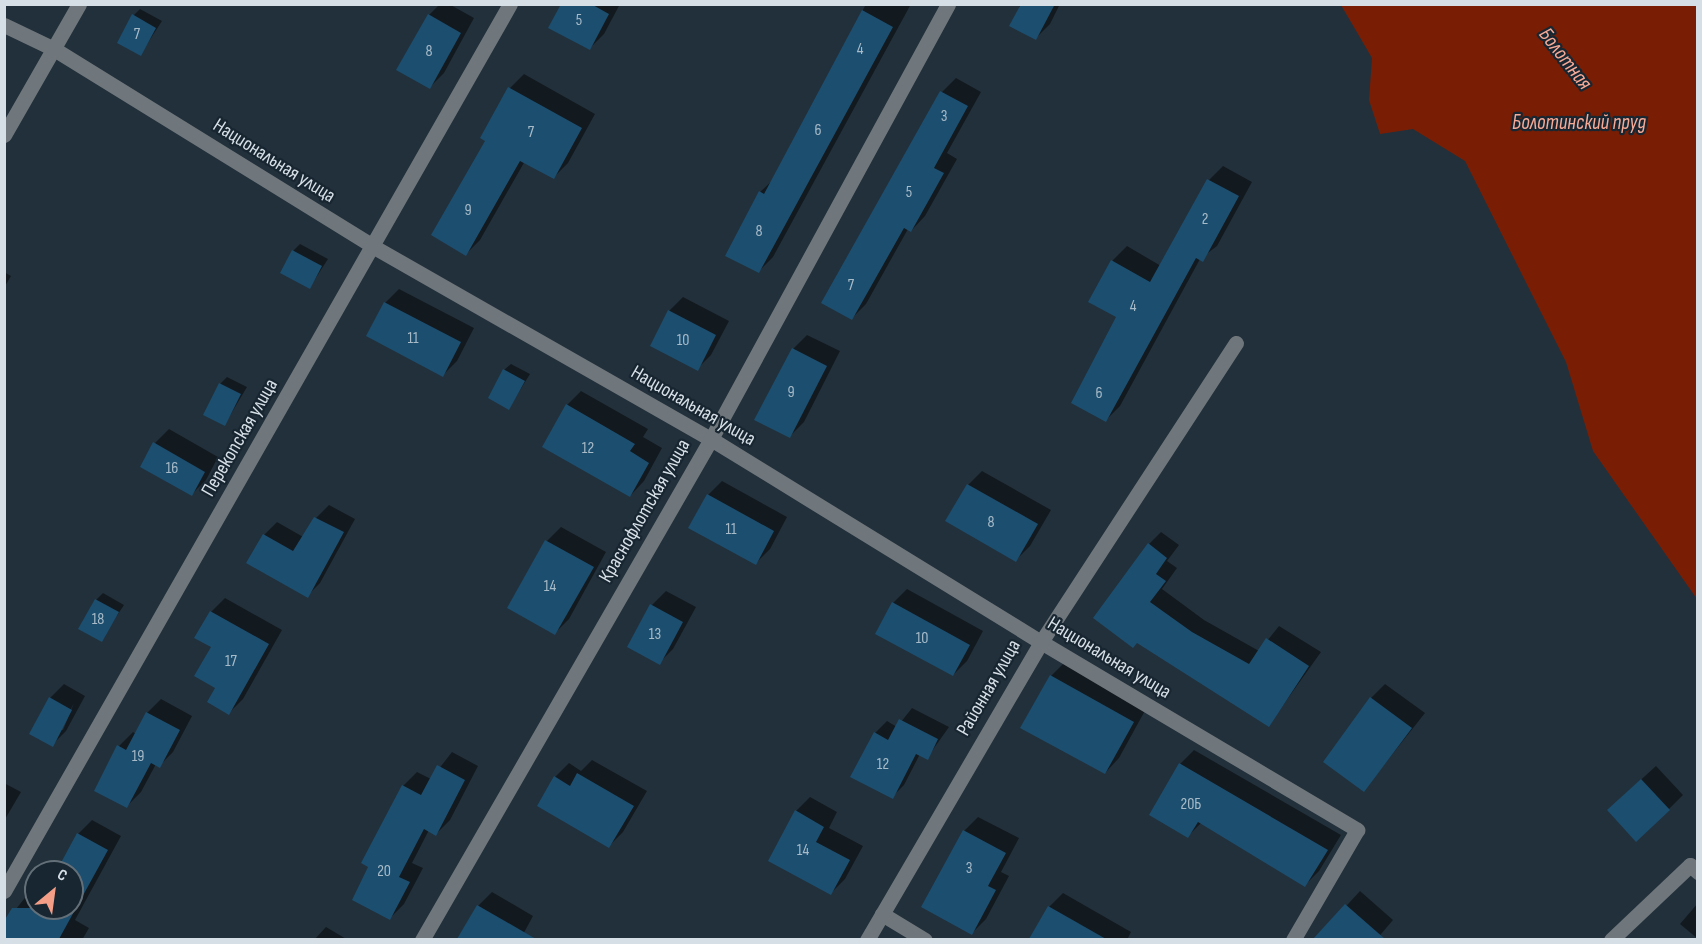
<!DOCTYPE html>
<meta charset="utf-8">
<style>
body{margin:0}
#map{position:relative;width:1702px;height:944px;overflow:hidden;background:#22303b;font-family:"Sofia Sans Condensed",sans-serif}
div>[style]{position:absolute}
.water>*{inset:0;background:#791e05}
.shadow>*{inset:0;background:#0007}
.building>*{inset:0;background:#1c4e6f}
.minor>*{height:15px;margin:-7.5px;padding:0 7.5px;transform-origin:7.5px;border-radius:7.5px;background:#70777c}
span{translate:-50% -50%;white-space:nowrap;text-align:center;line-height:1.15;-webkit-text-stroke:4.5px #182631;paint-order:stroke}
.number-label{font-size:16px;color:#a8bbc8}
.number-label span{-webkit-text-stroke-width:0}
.street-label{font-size:20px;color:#d6dfe6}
.water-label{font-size:21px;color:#f7aa96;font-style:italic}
.frame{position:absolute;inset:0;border:6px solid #d6dfe6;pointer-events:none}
.north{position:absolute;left:24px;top:860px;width:60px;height:60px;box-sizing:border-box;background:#182631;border:2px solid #647079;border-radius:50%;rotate:29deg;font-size:16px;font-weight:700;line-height:24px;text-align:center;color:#d6dfe6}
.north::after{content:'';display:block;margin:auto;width:21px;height:27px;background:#f49e88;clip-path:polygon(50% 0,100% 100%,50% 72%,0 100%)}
</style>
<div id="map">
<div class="water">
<i style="clip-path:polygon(1341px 5px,1697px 5px,1697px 599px,1593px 451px,1566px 362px,1465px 161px,1413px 129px,1380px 134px,1369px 100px,1372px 58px)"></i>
</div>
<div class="shadow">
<i style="clip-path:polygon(440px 4px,449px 4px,474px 18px,444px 73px,430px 87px,429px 15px)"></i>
<i style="clip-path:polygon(562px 4px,620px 4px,604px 34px,590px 48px)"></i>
<i style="clip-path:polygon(866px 4px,911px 4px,773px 257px,759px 271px,760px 192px,774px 179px)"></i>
<i style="clip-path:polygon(1018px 4px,1060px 4px,1050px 24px,1036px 38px)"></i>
<i style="clip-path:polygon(140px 9px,162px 21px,140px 55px,134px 15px)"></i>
<i style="clip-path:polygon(524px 74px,595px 114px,568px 163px,554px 177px,525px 161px,480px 240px,466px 254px,487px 140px,510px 88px)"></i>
<i style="clip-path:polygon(956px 78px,981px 92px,947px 153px,957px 159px,925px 216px,911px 231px,908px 229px,866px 304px,852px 318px,942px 92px)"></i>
<i style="clip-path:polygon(1223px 166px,1252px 182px,1217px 246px,1200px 259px,1120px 406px,1106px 420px,1118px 317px,1090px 301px,1113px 260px,1127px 246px,1161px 266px,1209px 180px)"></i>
<i style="clip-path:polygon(300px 244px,328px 259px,310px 287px,293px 251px)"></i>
<i style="clip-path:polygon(4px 272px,11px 276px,4px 288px)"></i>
<i style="clip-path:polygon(399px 289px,474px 328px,457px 361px,443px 375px,368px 336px,385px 303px)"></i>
<i style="clip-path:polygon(683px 297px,729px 321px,711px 355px,697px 369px,669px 311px)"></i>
<i style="clip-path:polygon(807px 335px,840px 351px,804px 422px,790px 436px,793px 349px)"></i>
<i style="clip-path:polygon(511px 364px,530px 374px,509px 408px,504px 370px)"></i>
<i style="clip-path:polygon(227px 377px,247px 387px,225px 424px,220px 384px)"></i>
<i style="clip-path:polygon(581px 391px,648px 429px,643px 437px,662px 448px,644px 481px,630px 496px,567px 405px)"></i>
<i style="clip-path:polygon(169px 429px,218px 457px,206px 480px,192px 494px,155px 443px)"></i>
<i style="clip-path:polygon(982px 471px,1051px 510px,1030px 546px,1016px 560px,968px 485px)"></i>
<i style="clip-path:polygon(722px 481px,787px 517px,770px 549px,756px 563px,708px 495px)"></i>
<i style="clip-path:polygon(329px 505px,355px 519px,320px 583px,307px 596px,264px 535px,277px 522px,305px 538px,316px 518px)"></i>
<i style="clip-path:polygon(561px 527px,606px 552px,569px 619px,555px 633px,509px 607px,547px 541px)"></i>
<i style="clip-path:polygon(1161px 532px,1179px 545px,1167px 561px,1177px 568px,1162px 589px,1204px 620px,1259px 651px,1279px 626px,1321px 652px,1269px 725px,1138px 641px,1149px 544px)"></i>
<i style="clip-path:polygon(907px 589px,983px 631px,967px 661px,953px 675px,893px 603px)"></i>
<i style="clip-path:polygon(666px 591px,696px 607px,673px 649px,659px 663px,652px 605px)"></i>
<i style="clip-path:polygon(103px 593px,124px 605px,101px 640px,96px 600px)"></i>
<i style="clip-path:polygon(225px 598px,282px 630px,243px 699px,229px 713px,217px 687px,211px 612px)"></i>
<i style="clip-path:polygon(1065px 662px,1147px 707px,1119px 758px,1105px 773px,1051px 676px)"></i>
<i style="clip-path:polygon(evenodd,64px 684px,85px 696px,66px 731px,52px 745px,50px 698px,64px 684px,74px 703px,63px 730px,60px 730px,74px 703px)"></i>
<i style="clip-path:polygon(1385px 684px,1425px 713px,1364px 790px,1371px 698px)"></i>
<i style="clip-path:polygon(161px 699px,192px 716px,173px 752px,159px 766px,156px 764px,141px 792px,127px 806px,119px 746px,133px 732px,136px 734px,147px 713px)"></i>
<i style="clip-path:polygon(912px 708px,949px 727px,927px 758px,920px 754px,904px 785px,892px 797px,875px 733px,887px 721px,897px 727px)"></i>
<i style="clip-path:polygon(1194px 750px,1341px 835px,1319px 871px,1305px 885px,1202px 822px,1188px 836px,1180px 764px)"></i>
<i style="clip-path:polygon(452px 752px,478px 766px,450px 820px,436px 834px,429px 830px,412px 863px,423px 868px,404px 904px,390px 918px,370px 866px,403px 786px,417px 772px,431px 779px)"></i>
<i style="clip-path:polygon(592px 760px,647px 791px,623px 832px,609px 846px,555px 777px,569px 763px,581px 771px)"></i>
<i style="clip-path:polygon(1656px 766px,1683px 795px,1669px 809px,1623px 796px)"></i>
<i style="clip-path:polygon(4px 783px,21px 792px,4px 821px)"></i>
<i style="clip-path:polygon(810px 797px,837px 812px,829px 828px,863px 846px,845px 879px,831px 893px,796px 811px)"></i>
<i style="clip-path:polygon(978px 817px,1019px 838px,1001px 872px,1009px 876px,986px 919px,972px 933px,964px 831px)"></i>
<i style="clip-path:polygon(92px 820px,121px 836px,75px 920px,89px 928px,82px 940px,4px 940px,4px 924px,28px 894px,36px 898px,36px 908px,72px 908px,72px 872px,58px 872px,78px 834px)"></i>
<i style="clip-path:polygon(1360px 891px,1393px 920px,1376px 940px,1315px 940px)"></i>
<i style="clip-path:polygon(492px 892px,533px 916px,520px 940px,458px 940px,478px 906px)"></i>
<i style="clip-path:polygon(1063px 893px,1131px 932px,1127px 940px,1031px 940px,1049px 907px)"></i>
<i style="clip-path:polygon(1698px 903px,1698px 939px,1680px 924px)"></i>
<i style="clip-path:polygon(326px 927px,348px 940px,314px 940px)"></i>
</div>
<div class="building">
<i style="clip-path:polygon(561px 4px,591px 4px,609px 14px,590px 50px,548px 28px)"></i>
<i style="clip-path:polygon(1021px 4px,1055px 4px,1036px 40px,1009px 26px)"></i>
<i style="clip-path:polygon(862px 10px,893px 27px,759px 273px,725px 256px,759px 191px,764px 194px)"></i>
<i style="clip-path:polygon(132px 14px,156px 28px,141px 56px,117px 43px)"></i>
<i style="clip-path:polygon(428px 14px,461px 33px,430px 89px,396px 70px)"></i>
<i style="clip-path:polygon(508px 87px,582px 128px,554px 179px,520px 161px,466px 256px,431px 235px,485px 141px,480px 138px)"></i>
<i style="clip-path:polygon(940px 91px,968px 106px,934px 168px,944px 173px,911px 232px,904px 228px,852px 320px,821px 303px)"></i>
<i style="clip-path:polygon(1207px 179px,1239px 196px,1203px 262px,1196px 258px,1106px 422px,1071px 403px,1116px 317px,1088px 302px,1111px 260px,1150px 282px)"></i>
<i style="clip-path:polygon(292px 250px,322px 266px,310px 289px,280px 273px)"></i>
<i style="clip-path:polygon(384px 302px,461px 342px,443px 377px,366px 336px)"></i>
<i style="clip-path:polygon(668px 310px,716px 335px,698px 371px,650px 346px)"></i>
<i style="clip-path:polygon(792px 348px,827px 366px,790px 438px,754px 420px)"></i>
<i style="clip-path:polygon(503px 369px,525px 381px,509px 410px,488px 398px)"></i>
<i style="clip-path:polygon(219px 383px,241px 394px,225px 426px,203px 415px)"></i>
<i style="clip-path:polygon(566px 404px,635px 444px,630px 451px,649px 463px,630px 497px,542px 447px)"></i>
<i style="clip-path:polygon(153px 442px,205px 472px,192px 496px,140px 467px)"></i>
<i style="clip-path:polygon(967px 484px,1038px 524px,1016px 562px,945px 521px)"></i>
<i style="clip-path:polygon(707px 494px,774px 531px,756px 565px,688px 528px)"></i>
<i style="clip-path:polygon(314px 517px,344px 532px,308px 598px,246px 563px,263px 534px,293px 551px)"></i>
<i style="clip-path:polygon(545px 540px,594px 567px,555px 635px,507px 608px)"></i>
<i style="clip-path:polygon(1148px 543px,1167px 558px,1156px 574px,1166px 581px,1150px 602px,1192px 632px,1249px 664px,1266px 638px,1309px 666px,1269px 727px,1137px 643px,1133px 648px,1093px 618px)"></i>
<i style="clip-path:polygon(95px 599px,119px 612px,102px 642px,78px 629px)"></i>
<i style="clip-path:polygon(892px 602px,970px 645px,953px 676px,875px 634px)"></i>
<i style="clip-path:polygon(650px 604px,683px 622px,660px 665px,627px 647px)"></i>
<i style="clip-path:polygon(210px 611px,269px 644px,229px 715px,207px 702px,215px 688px,194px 676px,211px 647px,194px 638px)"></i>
<i style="clip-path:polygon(1050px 675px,1134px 722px,1105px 774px,1020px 728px)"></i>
<i style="clip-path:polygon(49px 697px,72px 710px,53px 747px,29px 734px)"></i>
<i style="clip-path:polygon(1370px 697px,1412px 728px,1364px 792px,1323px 762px)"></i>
<i style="clip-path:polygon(146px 712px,180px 730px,160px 768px,151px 763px,127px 808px,94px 791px,117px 745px,126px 750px)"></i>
<i style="clip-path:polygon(899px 719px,938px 739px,928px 760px,916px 754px,893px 799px,850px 777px,874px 732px,888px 740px)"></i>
<i style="clip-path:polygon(1179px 763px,1328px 850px,1305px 887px,1198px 822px,1188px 838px,1149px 815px)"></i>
<i style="clip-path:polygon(437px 765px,465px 780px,436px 836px,424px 829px,399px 877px,410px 882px,390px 920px,352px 900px,368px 867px,361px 863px,402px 785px,421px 795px)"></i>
<i style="clip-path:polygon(577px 773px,634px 806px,609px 848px,537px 806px,554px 776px,570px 786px)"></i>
<i style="clip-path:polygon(1641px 779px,1670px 810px,1636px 842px,1607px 810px)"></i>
<i style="clip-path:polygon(795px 810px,824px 827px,816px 842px,850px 860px,831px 895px,768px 861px)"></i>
<i style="clip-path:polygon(963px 830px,1006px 853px,988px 886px,996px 890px,972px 935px,921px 907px)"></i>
<i style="clip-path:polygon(77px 833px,108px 850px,59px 939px,4px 939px,4px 921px,12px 908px,72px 908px,72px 872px,56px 872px)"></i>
<i style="clip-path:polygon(1345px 904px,1385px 939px,1313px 939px)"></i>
<i style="clip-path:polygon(477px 905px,536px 939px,457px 939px)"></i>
<i style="clip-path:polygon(1048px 906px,1106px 939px,1029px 939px)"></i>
</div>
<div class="minor">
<i style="left:4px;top:25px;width:55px;rotate:25.6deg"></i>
<i style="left:54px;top:49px;width:376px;rotate:31.7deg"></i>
<i style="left:374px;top:247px;width:388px;rotate:29.7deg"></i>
<i style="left:711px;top:439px;width:387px;rotate:31.6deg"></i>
<i style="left:1041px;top:642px;width:368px;rotate:30.7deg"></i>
<i style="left:1357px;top:830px;width:127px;rotate:120.2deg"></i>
<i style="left:4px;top:135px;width:151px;rotate:-60.2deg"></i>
<i style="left:4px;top:891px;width:1021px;rotate:-60.3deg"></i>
<i style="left:882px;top:914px;width:50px;rotate:31.2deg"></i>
<i style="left:422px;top:940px;width:578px;rotate:-60.02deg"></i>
<i style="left:711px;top:439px;width:495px;rotate:-61.4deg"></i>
<i style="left:867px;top:940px;width:345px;rotate:-59.7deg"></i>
<i style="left:1041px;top:642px;width:357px;rotate:-56.9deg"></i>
<i style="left:1611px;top:940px;width:109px;rotate:-43.5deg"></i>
<i style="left:1690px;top:865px;width:11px;rotate:41deg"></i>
</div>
<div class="number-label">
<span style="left:579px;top:21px">5</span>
<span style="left:137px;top:35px">7</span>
<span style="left:860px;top:50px">4</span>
<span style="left:429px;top:52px">8</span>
<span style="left:944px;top:117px">3</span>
<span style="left:818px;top:131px">6</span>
<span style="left:531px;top:133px">7</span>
<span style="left:909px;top:193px">5</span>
<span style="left:468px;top:211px">9</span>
<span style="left:1205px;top:220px">2</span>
<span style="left:759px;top:232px">8</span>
<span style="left:851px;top:286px">7</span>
<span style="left:1133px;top:307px">4</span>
<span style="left:413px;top:339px">11</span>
<span style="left:683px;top:341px">10</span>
<span style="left:791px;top:393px">9</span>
<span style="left:1099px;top:394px">6</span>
<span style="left:588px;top:449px">12</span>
<span style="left:172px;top:469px">16</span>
<span style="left:991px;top:523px">8</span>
<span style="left:731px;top:530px">11</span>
<span style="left:550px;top:587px">14</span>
<span style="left:98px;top:620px">18</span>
<span style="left:655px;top:635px">13</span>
<span style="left:922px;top:639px">10</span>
<span style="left:231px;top:662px">17</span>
<span style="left:138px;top:757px">19</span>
<span style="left:883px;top:765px">12</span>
<span style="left:1191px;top:805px">20Б</span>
<span style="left:803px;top:851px">14</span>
<span style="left:969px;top:869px">3</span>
<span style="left:384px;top:872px">20</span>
</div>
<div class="street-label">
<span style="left:274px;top:161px;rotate:32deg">Национальная улица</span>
<span style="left:693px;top:406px;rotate:30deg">Национальная улица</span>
<span style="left:240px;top:438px;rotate:-60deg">Перекопская улица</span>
<span style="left:645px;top:511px;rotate:-60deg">Краснофлотская улица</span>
<span style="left:1109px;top:658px;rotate:31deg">Национальная улица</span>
<span style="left:989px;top:688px;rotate:-60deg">Районная улица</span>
</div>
<div class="water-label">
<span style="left:1565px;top:59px;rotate:52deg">Болотная</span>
<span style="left:1579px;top:123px">Болотинский пруд</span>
</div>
<div class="frame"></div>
<div class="north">С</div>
</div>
